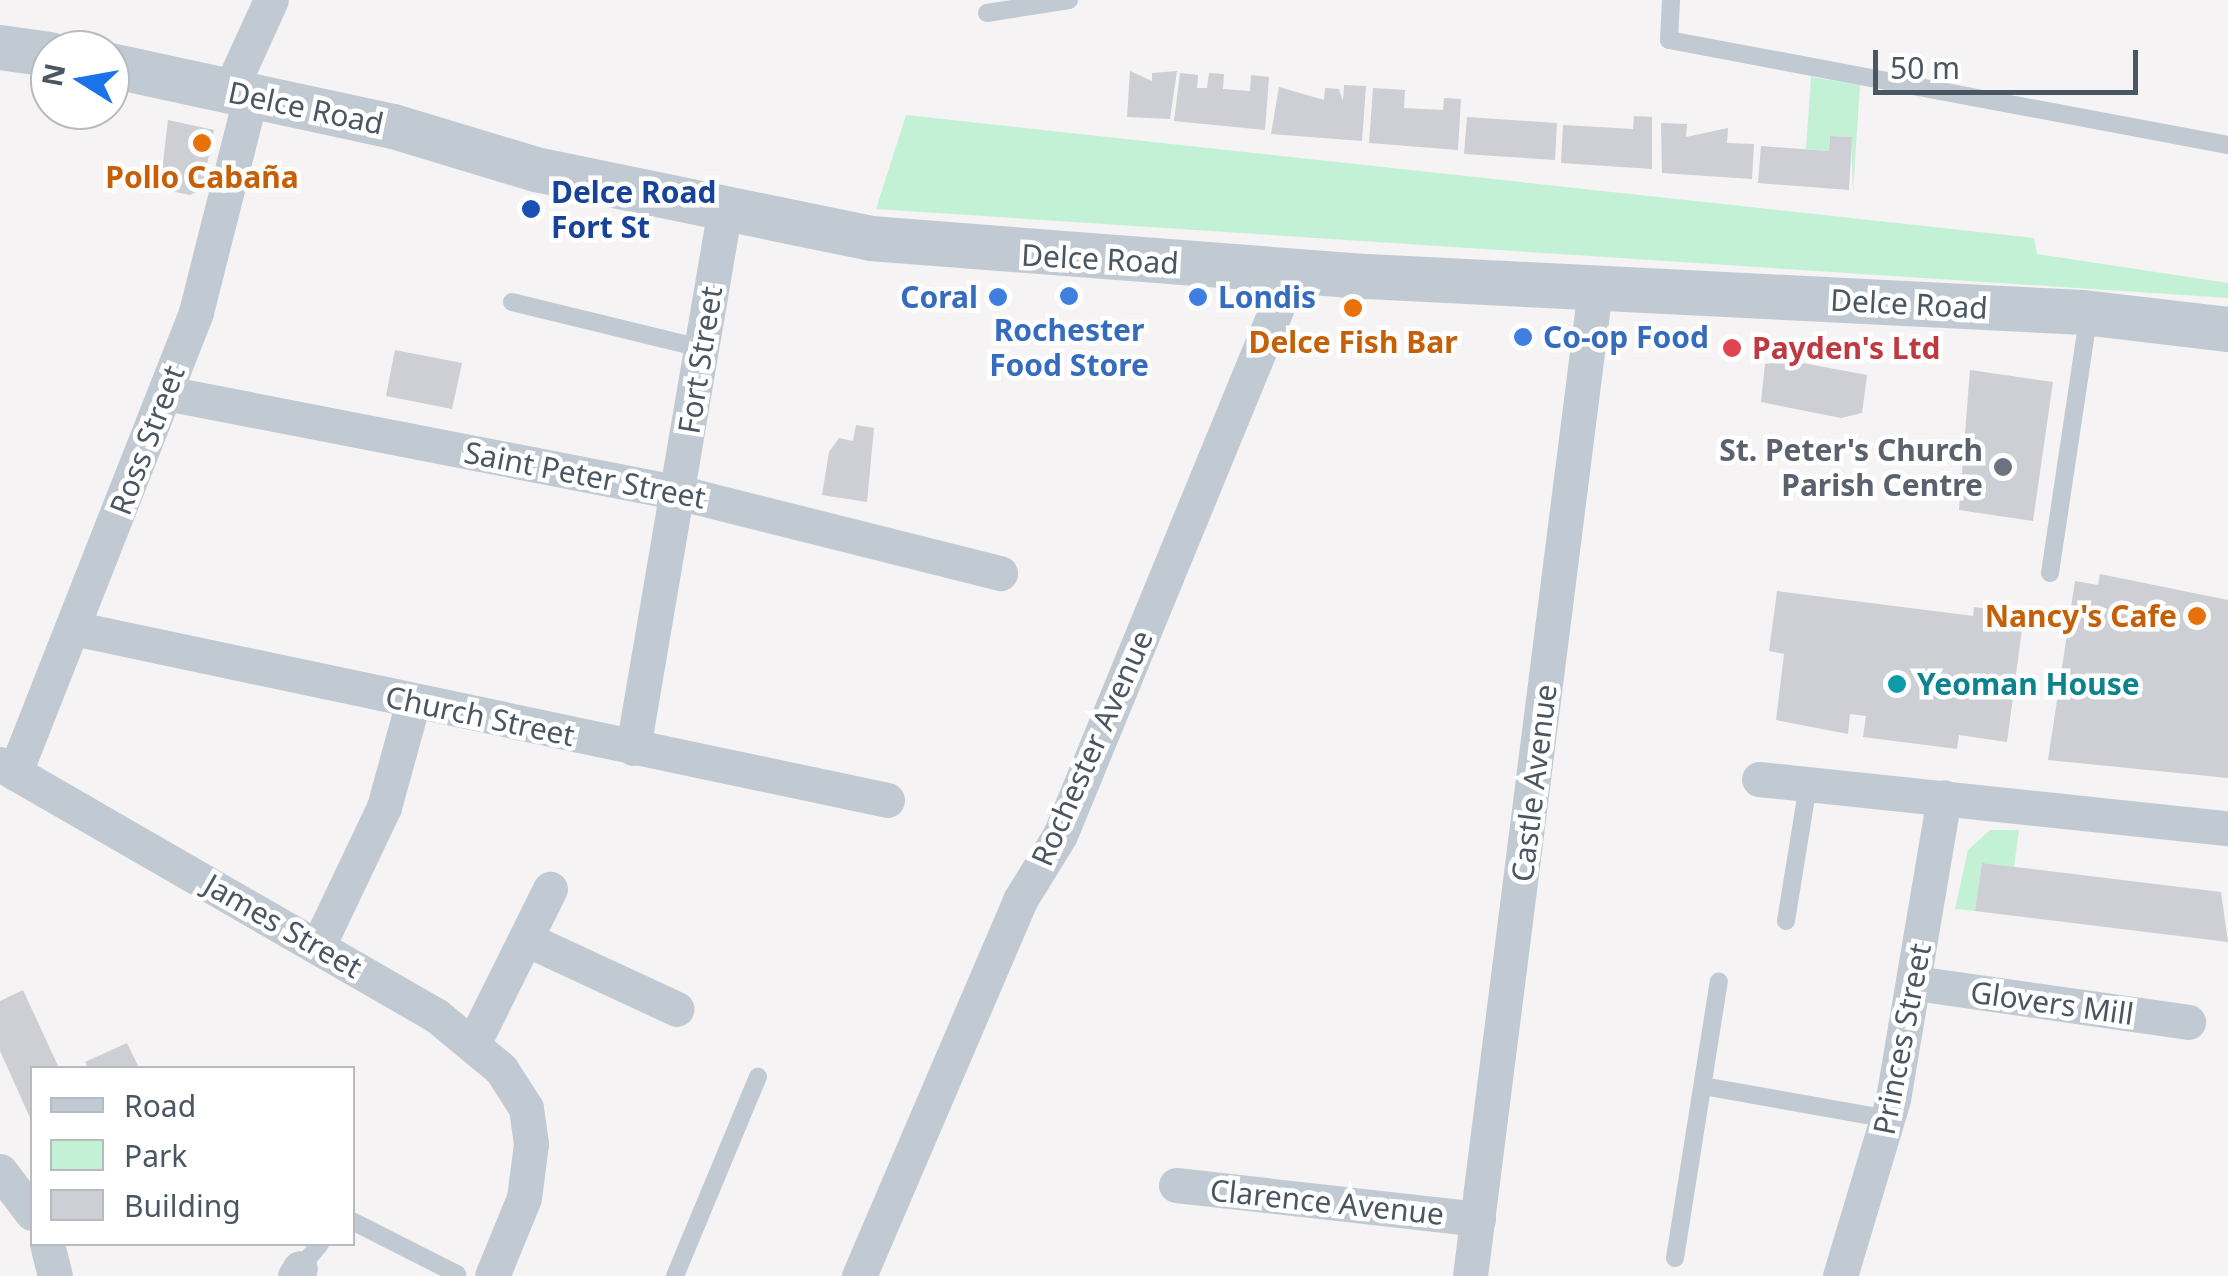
<!DOCTYPE html>
<meta charset="utf-8">
<style>
body{margin:0}
#map{position:relative;width:2228px;height:1276px;overflow:hidden;background:#f5f3f3;font-family:"Noto Sans",sans-serif}
div>[style]{position:absolute}
.green>*{inset:0;background:#c3f1d5}
.building>*{inset:0;background:#cdcfd5}
.service>*{height:18px;margin:-9px;padding:0 9px;transform-origin:9px;border-radius:9px;background:#c1cad2}
.minor>*{height:35px;margin:-17.5px;padding:0 17.5px;transform-origin:17.5px;border-radius:17.5px;background:#c1cad2}
.tertiary>*{height:45px;margin:-22.5px;padding:0 22.5px;transform-origin:22.5px;border-radius:22.5px;background:#c1cad2}
.dots>*{width:28px;height:28px;translate:-50% -50%;box-sizing:border-box;border:5px solid #fff;border-radius:50%}
span{translate:-50% -50%;white-space:nowrap;text-align:center;line-height:1.15;-webkit-text-stroke:9px #fff;paint-order:stroke}
.street-label{font-size:30px;color:#4a5661}
.food-label{font-size:30px;color:#c56008;font-weight:700}
.right{translate:-100% -50%;text-align:right}
.transit-label{font-size:30px;color:#164399;font-weight:700}
.left{translate:0 -50%;text-align:left}
.shop-label{font-size:30px;color:#366cbe;font-weight:700}
.health-label{font-size:30px;color:#be3a42;font-weight:700}
.worship-label{font-size:30px;color:#5b616d;font-weight:700}
.culture-label{font-size:30px;color:#0d838f;font-weight:700}
.legend{position:absolute;left:30px;top:1066px;width:325px;height:180px;box-sizing:border-box;background:#fff;border:2px solid #b7bbc0;margin:0;padding:12px 18px;list-style:none;font-size:30px;color:#4a5661}
.legend li{display:flex;align-items:center;gap:20px;height:50px}
.legend b{width:50px;border:2px solid #b7bbc0}
.north{position:absolute;left:30px;top:30px;width:100px;height:100px;box-sizing:border-box;background:#fff;border:2px solid #b7bbc0;border-radius:50%;rotate:281deg;font-size:28px;font-weight:700;line-height:40px;text-align:center;color:#4a5661}
.north::after{content:'';display:block;margin:auto;width:35px;height:45px;background:#1a73e8;clip-path:polygon(50% 0,100% 100%,50% 72%,0 100%)}
.scale{position:absolute;left:1873px;top:50px;width:265px;height:45px;box-sizing:border-box;border:5px solid #4a5661;border-top:0;padding-left:12px;font-size:30px;line-height:35px;white-space:nowrap;color:#4a5661;-webkit-text-stroke:8px #fff;paint-order:stroke}
</style>
<div id="map">
<div class="green">
<i style="clip-path:polygon(1811px 77px,1860px 85px,1853px 192px,1851px 137px,1830px 136px,1829px 151px,1806px 149px)"></i>
<i style="clip-path:polygon(906px 115px,2034px 238px,2037px 254px,2228px 283px,2228px 298px,876px 209px)"></i>
<i style="clip-path:polygon(1990px 830px,2019px 830px,2014px 867px,1982px 863px,1975px 911px,1955px 909px,1968px 850px)"></i>
</div>
<div class="building">
<i style="clip-path:polygon(1130px 71px,1152px 81px,1152px 73px,1177px 71px,1170px 119px,1127px 117px)"></i>
<i style="clip-path:polygon(1180px 73px,1198px 75px,1197px 88px,1207px 88px,1209px 73px,1224px 74px,1223px 89px,1250px 91px,1251px 75px,1269px 77px,1265px 130px,1174px 121px)"></i>
<i style="clip-path:polygon(1344px 85px,1366px 86px,1362px 141px,1271px 134px,1279px 87px,1324px 100px,1325px 88px,1339px 89px,1343px 101px)"></i>
<i style="clip-path:polygon(1373px 88px,1405px 90px,1404px 108px,1443px 110px,1444px 98px,1461px 99px,1458px 150px,1369px 143px)"></i>
<i style="clip-path:polygon(1634px 116px,1652px 117px,1652px 169px,1561px 163px,1563px 125px,1633px 129px)"></i>
<i style="clip-path:polygon(1467px 117px,1557px 123px,1555px 160px,1464px 154px)"></i>
<i style="clip-path:polygon(168px 120px,214px 130px,202px 189px,190px 195px,160px 189px)"></i>
<i style="clip-path:polygon(1661px 123px,1687px 124px,1686px 137px,1728px 128px,1727px 143px,1754px 144px,1752px 179px,1662px 173px)"></i>
<i style="clip-path:polygon(1830px 136px,1852px 137px,1849px 190px,1758px 183px,1761px 146px,1829px 151px)"></i>
<i style="clip-path:polygon(395px 350px,462px 363px,452px 409px,386px 396px)"></i>
<i style="clip-path:polygon(1792px 361px,1867px 375px,1862px 413px,1841px 418px,1761px 402px,1765px 364px)"></i>
<i style="clip-path:polygon(1970px 370px,2053px 382px,2033px 521px,1959px 510px)"></i>
<i style="clip-path:polygon(856px 425px,874px 428px,867px 502px,822px 495px,829px 452px,839px 438px,853px 441px)"></i>
<i style="clip-path:polygon(2100px 574px,2228px 600px,2228px 778px,2048px 760px,2075px 581px,2098px 585px)"></i>
<i style="clip-path:polygon(1777px 591px,1973px 616px,1974px 607px,2024px 614px,2007px 742px,1959px 735px,1957px 749px,1863px 737px,1866px 716px,1850px 714px,1848px 734px,1776px 720px,1784px 654px,1769px 651px)"></i>
<i style="clip-path:polygon(1982px 863px,2221px 892px,2228px 942px,1975px 911px)"></i>
<i style="clip-path:polygon(23px 990px,59px 1068px,32px 1068px,32px 1122px,0 1051px,0 1001px)"></i>
<i style="clip-path:polygon(127px 1043px,139px 1068px,88px 1068px,85px 1062px)"></i>
</div>
<div class="service">
<i style="left:1671px;top:0;width:40px;rotate:92.9deg"></i>
<i style="left:1669px;top:40px;width:569px;rotate:10.64deg"></i>
<i style="left:987px;top:13px;width:83px;rotate:-9deg"></i>
<i style="left:512px;top:302px;width:195px;rotate:13.7deg"></i>
<i style="left:2050px;top:573px;width:264px;rotate:-81.5deg"></i>
<i style="left:1786px;top:921px;width:144px;rotate:-80.8deg"></i>
<i style="left:1703px;top:1086px;width:188px;rotate:10.1deg"></i>
<i style="left:352px;top:1221px;width:118px;rotate:26.8deg"></i>
<i style="left:1675px;top:1258px;width:280px;rotate:-81deg"></i>
<i style="left:300px;top:1268px;width:31px;rotate:-50deg"></i>
<i style="left:675px;top:1276px;width:216px;rotate:-67.4deg"></i>
</div>
<div class="minor">
<i style="left:229px;top:92px;width:101px;rotate:-65.5deg"></i>
<i style="left:166px;top:393px;width:525px;rotate:10.99deg"></i>
<i style="left:681px;top:493px;width:329px;rotate:14.1deg"></i>
<i style="left:73px;top:628px;width:832px;rotate:11.93deg"></i>
<i style="left:633px;top:748px;width:548px;rotate:-80.33deg"></i>
<i style="left:0;top:764px;width:504px;rotate:29.97deg"></i>
<i style="left:437px;top:1016px;width:83px;rotate:39.6deg"></i>
<i style="left:501px;top:1069px;width:46px;rotate:57.3deg"></i>
<i style="left:526px;top:1108px;width:36px;rotate:82deg"></i>
<i style="left:531px;top:1144px;width:54px;rotate:97.4deg"></i>
<i style="left:524px;top:1198px;width:84px;rotate:112.3deg"></i>
<i style="left:15px;top:772px;width:494px;rotate:-68.5deg"></i>
<i style="left:196px;top:312px;width:220px;rotate:-75.8deg"></i>
<i style="left:1759px;top:779px;width:472px;rotate:6deg"></i>
<i style="left:526px;top:939px;width:166px;rotate:24.9deg"></i>
<i style="left:318px;top:946px;width:154px;rotate:-64.6deg"></i>
<i style="left:384px;top:807px;width:109px;rotate:-74.6deg"></i>
<i style="left:1915px;top:983px;width:276px;rotate:8.1deg"></i>
<i style="left:474px;top:1042px;width:171px;rotate:-63.6deg"></i>
<i style="left:0;top:1171px;width:53px;rotate:52.7deg"></i>
<i style="left:1176px;top:1185px;width:304px;rotate:6.4deg"></i>
<i style="left:47px;top:1244px;width:33px;rotate:76deg"></i>
<i style="left:295px;top:1276px;width:9px;rotate:-58deg"></i>
<i style="left:859px;top:1276px;width:409px;rotate:-66.8deg"></i>
<i style="left:1020px;top:900px;width:76px;rotate:-58.4deg"></i>
<i style="left:1060px;top:835px;width:610px;rotate:-67.64deg"></i>
<i style="left:1470px;top:1276px;width:995px;rotate:-82.78deg"></i>
<i style="left:1840px;top:1276px;width:185px;rotate:-73.3deg"></i>
<i style="left:1893px;top:1099px;width:306px;rotate:-80.4deg"></i>
</div>
<div class="tertiary">
<i style="left:0;top:47px;width:50px;rotate:8deg"></i>
<i style="left:110px;top:65px;width:289px;rotate:12.2deg"></i>
<i style="left:393px;top:126px;width:148px;rotate:16.8deg"></i>
<i style="left:535px;top:169px;width:342px;rotate:11.6deg"></i>
<i style="left:870px;top:238px;width:498px;rotate:4.4deg"></i>
<i style="left:1367px;top:276px;width:717px;rotate:2.88deg"></i>
<i style="left:2083px;top:312px;width:146px;rotate:6.7deg"></i>
</div>
<div class="dots">
<i style="left:202px;top:143px;background:#e8710a"></i>
<i style="left:531px;top:209px;background:#1a4fb4"></i>
<i style="left:1069px;top:296px;background:#3f7fe0"></i>
<i style="left:998px;top:297px;background:#3f7fe0"></i>
<i style="left:1198px;top:297px;background:#3f7fe0"></i>
<i style="left:1353px;top:308px;background:#e8710a"></i>
<i style="left:1523px;top:337px;background:#3f7fe0"></i>
<i style="left:1732px;top:348px;background:#e0444e"></i>
<i style="left:2003px;top:467px;background:#6b7280"></i>
<i style="left:2197px;top:616px;background:#e8710a"></i>
<i style="left:1897px;top:684px;background:#0f9aa8"></i>
</div>
<div class="street-label">
<span style="left:306px;top:108px;rotate:12deg">Delce Road</span>
<span style="left:1100px;top:259px;rotate:3deg">Delce Road</span>
<span style="left:1909px;top:304px;rotate:3deg">Delce Road</span>
<span style="left:700px;top:360px;rotate:-81deg">Fort Street</span>
<span style="left:147px;top:440px;rotate:-69deg">Ross Street</span>
<span style="left:585px;top:475px;rotate:11deg">Saint Peter Street</span>
<span style="left:480px;top:716px;rotate:12deg">Church Street</span>
<span style="left:1092px;top:748px;rotate:-66deg">Rochester Avenue</span>
<span style="left:1534px;top:783px;rotate:-83deg">Castle Avenue</span>
<span style="left:283px;top:926px;rotate:30deg">James Street</span>
<span style="left:2052px;top:1003px;rotate:8deg">Glovers Mill</span>
<span style="left:1902px;top:1039px;rotate:-79deg">Princes Street</span>
<span style="left:1327px;top:1202px;rotate:6deg">Clarence Avenue</span>
</div>
<div class="food-label">
<span style="left:202px;top:177px">Pollo Cabaña</span>
<span style="left:1353px;top:342px">Delce Fish Bar</span>
<span class="right" style="left:2177px;top:616px">Nancy's Cafe</span>
</div>
<div class="transit-label">
<span class="left" style="left:551px;top:209px">Delce Road<br>Fort St</span>
</div>
<div class="shop-label">
<span class="right" style="left:978px;top:297px">Coral</span>
<span class="left" style="left:1218px;top:297px">Londis</span>
<span style="left:1069px;top:347px">Rochester<br>Food Store</span>
<span class="left" style="left:1543px;top:337px">Co-op Food</span>
</div>
<div class="health-label">
<span class="left" style="left:1752px;top:348px">Payden's Ltd</span>
</div>
<div class="worship-label">
<span class="right" style="left:1983px;top:467px">St. Peter's Church<br>Parish Centre</span>
</div>
<div class="culture-label">
<span class="left" style="left:1917px;top:684px">Yeoman House</span>
</div>
<ul class="legend">
<li><b style="height:12px;background:#c1cad2"></b>Road</li>
<li><b style="height:28px;background:#c3f1d5"></b>Park</li>
<li><b style="height:28px;background:#cdcfd5"></b>Building</li>
</ul>
<div class="north">N</div>
<div class="scale">50 m</div>
</div>
